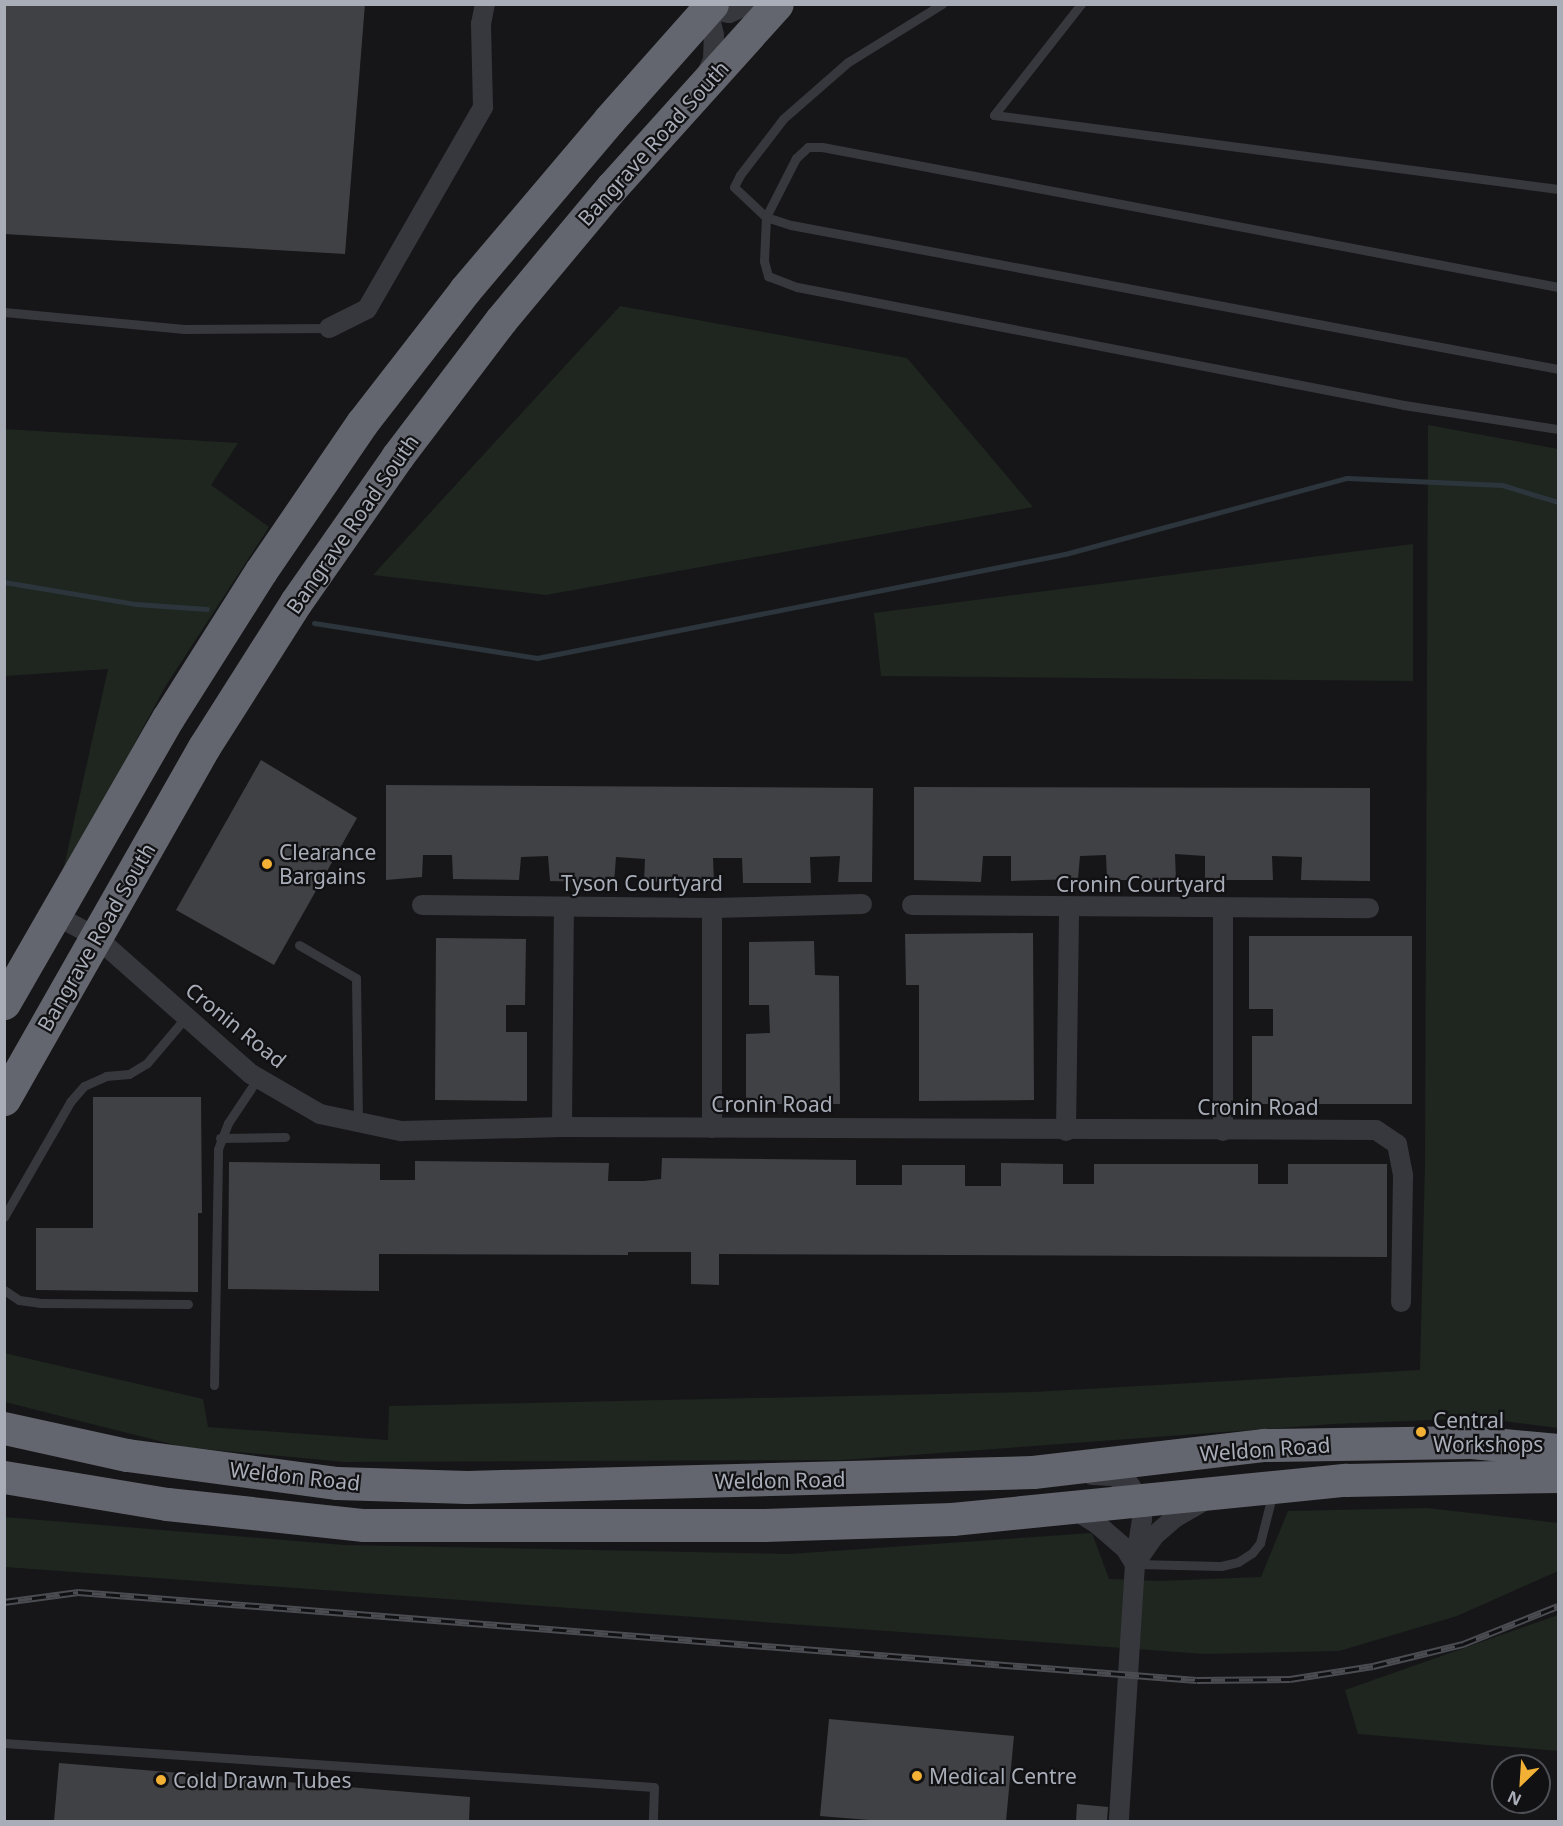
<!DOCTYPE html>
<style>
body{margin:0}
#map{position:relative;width:1563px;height:1826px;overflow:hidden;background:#161618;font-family:"Noto Sans",sans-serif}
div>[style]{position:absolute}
.green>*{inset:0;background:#1e261f}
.stream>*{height:5px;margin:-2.5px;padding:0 2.5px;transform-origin:2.5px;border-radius:2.5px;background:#2c353c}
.building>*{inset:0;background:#404145}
.lane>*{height:9px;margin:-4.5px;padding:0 4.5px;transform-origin:4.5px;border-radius:4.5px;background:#37383d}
.street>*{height:20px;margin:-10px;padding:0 10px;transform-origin:10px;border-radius:10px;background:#37383d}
.highway>*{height:33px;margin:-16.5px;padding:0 16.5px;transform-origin:16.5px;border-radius:16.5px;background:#63666e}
.rail>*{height:7px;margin-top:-3.5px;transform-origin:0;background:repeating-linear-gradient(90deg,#111113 0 14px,#4a4c52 0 28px);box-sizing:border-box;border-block:2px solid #4a4c52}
.dots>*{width:16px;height:16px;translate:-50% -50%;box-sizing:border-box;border:3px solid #111113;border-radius:50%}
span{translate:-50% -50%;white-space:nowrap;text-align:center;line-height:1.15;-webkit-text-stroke:4.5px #111113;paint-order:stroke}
.street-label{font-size:21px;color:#a8adb8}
.poi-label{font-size:21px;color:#a8adb8}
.left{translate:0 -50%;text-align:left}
.frame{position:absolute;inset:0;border:6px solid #a8adb8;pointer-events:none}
.north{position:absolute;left:1491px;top:1754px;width:60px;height:60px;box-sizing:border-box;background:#111113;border:2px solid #4d4f55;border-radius:50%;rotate:205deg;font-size:16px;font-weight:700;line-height:24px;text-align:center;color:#a8adb8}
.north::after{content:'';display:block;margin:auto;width:21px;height:27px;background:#f2b134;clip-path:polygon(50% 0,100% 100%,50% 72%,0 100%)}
</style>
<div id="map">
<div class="green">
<i style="clip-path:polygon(620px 306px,907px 358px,1033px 507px,546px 595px,373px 575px)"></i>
<i style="clip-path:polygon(1428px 425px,1558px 449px,1558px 1428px,1480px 1418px,1333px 1424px,844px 1460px,345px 1462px,183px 1447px,5px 1402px,4px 1353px,203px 1399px,208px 1427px,388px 1440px,389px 1406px,1033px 1392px,1420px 1370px,1425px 1162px)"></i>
<i style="clip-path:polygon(4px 429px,238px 443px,211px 485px,269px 527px,165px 687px,61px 880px,108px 669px,5px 676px)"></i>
<i style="clip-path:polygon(1413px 544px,1413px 681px,881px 676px,874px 613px)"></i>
<i style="clip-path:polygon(1427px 1508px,1558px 1523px,1558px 1571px,1457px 1616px,1339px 1651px,1205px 1654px,5px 1567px,4px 1517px,344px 1545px,789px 1554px,1092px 1533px,1109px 1579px,1159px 1581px,1261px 1577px,1288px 1511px)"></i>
<i style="clip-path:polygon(1558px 1615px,1558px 1751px,1358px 1734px,1345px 1690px)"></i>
</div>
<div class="stream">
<i style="left:4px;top:582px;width:134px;rotate:9.5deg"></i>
<i style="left:136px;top:604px;width:71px;rotate:4deg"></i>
<i style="left:314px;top:623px;width:226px;rotate:8.9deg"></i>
<i style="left:537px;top:658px;width:538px;rotate:-11.14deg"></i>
<i style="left:1065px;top:554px;width:292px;rotate:-15.1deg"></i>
<i style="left:1347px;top:478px;width:155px;rotate:2.6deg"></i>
<i style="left:1502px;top:485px;width:59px;rotate:16.9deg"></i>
</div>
<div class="building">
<i style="clip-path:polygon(4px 4px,365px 4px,345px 254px,4px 234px)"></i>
<i style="clip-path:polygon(261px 760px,357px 818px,274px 965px,176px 910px)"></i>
<i style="clip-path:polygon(386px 785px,873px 788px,872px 882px,838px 882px,840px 856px,810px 857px,811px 883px,743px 883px,742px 858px,713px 858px,714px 884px,644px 881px,645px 859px,616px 857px,614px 883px,550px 881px,548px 856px,521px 857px,519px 880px,453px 879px,452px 855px,423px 855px,422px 877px,386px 880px)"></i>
<i style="clip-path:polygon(914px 787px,1370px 788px,1370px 881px,1301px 880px,1302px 857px,1272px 856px,1273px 880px,1205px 880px,1205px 856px,1175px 854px,1176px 880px,1107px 880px,1106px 855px,1080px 856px,1078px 879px,1011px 881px,1011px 856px,983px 856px,981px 882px,914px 880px)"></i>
<i style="clip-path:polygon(1033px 933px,1034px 1100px,919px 1101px,919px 985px,906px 985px,905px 934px)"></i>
<i style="clip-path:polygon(1249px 936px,1412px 936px,1412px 1104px,1252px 1104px,1252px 1036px,1273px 1036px,1273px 1009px,1249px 1009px)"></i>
<i style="clip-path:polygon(436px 938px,526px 939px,525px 1005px,506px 1005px,506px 1032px,527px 1032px,527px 1101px,435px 1100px)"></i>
<i style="clip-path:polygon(814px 941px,815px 975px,839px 976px,840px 1104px,746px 1104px,746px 1034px,770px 1033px,769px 1005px,749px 1005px,749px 942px)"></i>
<i style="clip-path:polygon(93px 1097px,201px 1097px,202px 1213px,198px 1213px,198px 1292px,36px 1290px,36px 1228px,93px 1228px)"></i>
<i style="clip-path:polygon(662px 1158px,856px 1160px,856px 1185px,902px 1185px,902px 1165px,965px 1165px,965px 1186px,1001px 1186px,1001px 1163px,1063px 1164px,1063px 1184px,1094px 1184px,1094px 1164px,1258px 1164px,1258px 1184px,1288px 1184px,1288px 1164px,1387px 1164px,1387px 1257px,719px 1254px,719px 1285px,691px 1284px,691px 1252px,628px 1252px,628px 1255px,379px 1254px,379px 1291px,228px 1289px,229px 1162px,380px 1164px,380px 1180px,415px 1180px,415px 1161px,609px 1163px,608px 1181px,644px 1181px,661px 1179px)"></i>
<i style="clip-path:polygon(829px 1719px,1014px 1736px,1006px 1821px,881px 1821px,820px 1816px)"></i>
<i style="clip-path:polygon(59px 1763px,470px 1797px,469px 1821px,54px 1821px)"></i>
<i style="clip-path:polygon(1077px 1804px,1108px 1807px,1107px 1821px,1076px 1821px)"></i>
</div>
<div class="lane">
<i style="left:942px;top:4px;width:110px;rotate:148.3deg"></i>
<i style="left:848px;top:62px;width:86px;rotate:138.8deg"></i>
<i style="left:783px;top:119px;width:71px;rotate:127.5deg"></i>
<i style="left:740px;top:175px;width:13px;rotate:117deg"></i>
<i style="left:734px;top:187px;width:44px;rotate:43.2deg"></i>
<i style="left:766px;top:217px;width:26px;rotate:18deg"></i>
<i style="left:791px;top:225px;width:780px;rotate:10.63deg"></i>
<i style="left:994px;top:115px;width:569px;rotate:7.47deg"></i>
<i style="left:994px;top:115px;width:141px;rotate:-51.9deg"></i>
<i style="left:1558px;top:287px;width:749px;rotate:-169.23deg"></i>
<i style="left:822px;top:147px;width:14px;rotate:180deg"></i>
<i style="left:808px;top:147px;width:16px;rotate:137deg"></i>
<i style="left:796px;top:158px;width:66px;rotate:117deg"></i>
<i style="left:766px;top:217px;width:44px;rotate:92.6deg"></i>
<i style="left:764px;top:261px;width:16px;rotate:75deg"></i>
<i style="left:768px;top:276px;width:31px;rotate:21deg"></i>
<i style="left:797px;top:287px;width:618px;rotate:11deg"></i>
<i style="left:1404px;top:405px;width:156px;rotate:8.9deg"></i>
<i style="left:4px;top:312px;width:181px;rotate:5.4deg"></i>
<i style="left:184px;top:329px;width:145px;rotate:-0.4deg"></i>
<i style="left:299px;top:945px;width:66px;rotate:30.1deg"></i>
<i style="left:356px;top:978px;width:144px;rotate:89.2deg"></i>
<i style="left:220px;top:1138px;width:65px;rotate:-0.9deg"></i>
<i style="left:4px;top:1217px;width:133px;rotate:-60.1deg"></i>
<i style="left:70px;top:1102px;width:21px;rotate:-49deg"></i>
<i style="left:84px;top:1086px;width:24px;rotate:-24deg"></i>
<i style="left:106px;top:1076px;width:23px;rotate:-5deg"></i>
<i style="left:129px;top:1074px;width:21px;rotate:-31deg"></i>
<i style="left:147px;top:1063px;width:60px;rotate:-49.7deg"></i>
<i style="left:4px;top:1290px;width:18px;rotate:34deg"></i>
<i style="left:19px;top:1300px;width:22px;rotate:8deg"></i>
<i style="left:41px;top:1303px;width:147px;rotate:0.4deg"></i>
<i style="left:214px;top:1385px;width:236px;rotate:-89deg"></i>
<i style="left:218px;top:1149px;width:28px;rotate:-69deg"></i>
<i style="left:228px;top:1123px;width:54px;rotate:-56.3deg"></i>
<i style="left:1136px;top:1564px;width:85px;rotate:1.3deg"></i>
<i style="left:1221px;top:1566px;width:17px;rotate:-13deg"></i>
<i style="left:1238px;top:1562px;width:17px;rotate:-33deg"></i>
<i style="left:1252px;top:1553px;width:13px;rotate:-51deg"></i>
<i style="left:1260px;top:1543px;width:53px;rotate:-75.7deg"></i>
<i style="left:4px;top:1743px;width:651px;rotate:3.87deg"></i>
<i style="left:654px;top:1787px;width:35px;rotate:92deg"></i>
</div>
<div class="street">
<i style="left:704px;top:4px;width:6px;rotate:51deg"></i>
<i style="left:708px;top:9px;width:21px;rotate:11deg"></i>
<i style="left:729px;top:13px;width:22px;rotate:-24deg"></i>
<i style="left:707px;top:73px;width:14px;rotate:-65deg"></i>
<i style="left:713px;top:60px;width:25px;rotate:-88deg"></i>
<i style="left:714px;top:35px;width:27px;rotate:-103deg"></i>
<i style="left:329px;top:328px;width:42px;rotate:-26.6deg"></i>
<i style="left:367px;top:309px;width:233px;rotate:-60.1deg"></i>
<i style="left:483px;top:107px;width:83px;rotate:-91.4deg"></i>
<i style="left:481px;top:24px;width:20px;rotate:-79deg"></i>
<i style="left:422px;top:905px;width:290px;rotate:0.6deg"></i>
<i style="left:712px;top:908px;width:150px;rotate:-1.5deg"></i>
<i style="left:912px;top:905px;width:457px;rotate:0.4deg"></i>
<i style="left:55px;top:915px;width:47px;rotate:28.2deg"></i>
<i style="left:96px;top:937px;width:207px;rotate:41.5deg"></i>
<i style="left:251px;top:1074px;width:80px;rotate:30.1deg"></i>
<i style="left:320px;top:1114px;width:83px;rotate:11.9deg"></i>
<i style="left:401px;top:1131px;width:161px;rotate:-1.4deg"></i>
<i style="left:562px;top:1127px;width:814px;rotate:0.21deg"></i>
<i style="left:1376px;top:1130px;width:25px;rotate:34deg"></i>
<i style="left:1397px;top:1144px;width:33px;rotate:79deg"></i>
<i style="left:1403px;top:1176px;width:126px;rotate:90.9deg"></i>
<i style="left:562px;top:1127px;width:220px;rotate:-89.5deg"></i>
<i style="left:712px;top:1128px;width:220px;rotate:-90deg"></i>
<i style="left:1066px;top:1131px;width:223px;rotate:-89.2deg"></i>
<i style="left:1223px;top:1131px;width:223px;rotate:-90deg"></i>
<i style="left:1092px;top:1475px;width:21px;rotate:3deg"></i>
<i style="left:1113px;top:1476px;width:19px;rotate:28deg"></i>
<i style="left:1130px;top:1485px;width:20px;rotate:60deg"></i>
<i style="left:1140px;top:1502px;width:17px;rotate:83deg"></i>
<i style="left:1142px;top:1519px;width:46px;rotate:98.8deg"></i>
<i style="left:1135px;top:1564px;width:256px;rotate:93.6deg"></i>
<i style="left:1073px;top:1509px;width:28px;rotate:32deg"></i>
<i style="left:1097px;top:1524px;width:37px;rotate:41deg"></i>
<i style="left:1125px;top:1548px;width:19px;rotate:58deg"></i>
<i style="left:1138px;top:1559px;width:29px;rotate:-55deg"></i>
<i style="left:1155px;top:1535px;width:28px;rotate:-41deg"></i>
<i style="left:1176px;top:1517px;width:34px;rotate:-30deg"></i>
</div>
<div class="highway">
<i style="left:4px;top:1003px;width:329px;rotate:-60.1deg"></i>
<i style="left:168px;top:718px;width:174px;rotate:-57.7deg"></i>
<i style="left:261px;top:571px;width:179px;rotate:-55.7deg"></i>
<i style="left:362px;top:423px;width:168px;rotate:-52.2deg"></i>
<i style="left:465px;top:290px;width:223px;rotate:-49.7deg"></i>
<i style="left:609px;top:120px;width:155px;rotate:-48.4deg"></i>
<i style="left:4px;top:1099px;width:405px;rotate:-60.4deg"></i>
<i style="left:204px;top:747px;width:172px;rotate:-57.6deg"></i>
<i style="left:296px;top:602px;width:177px;rotate:-55.1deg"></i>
<i style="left:397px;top:457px;width:172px;rotate:-52.8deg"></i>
<i style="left:501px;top:320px;width:173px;rotate:-50.2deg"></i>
<i style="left:612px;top:187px;width:246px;rotate:-48deg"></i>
<i style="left:4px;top:1428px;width:126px;rotate:12.4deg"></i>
<i style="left:127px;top:1455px;width:212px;rotate:7.6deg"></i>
<i style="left:337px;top:1483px;width:130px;rotate:1.8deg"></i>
<i style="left:467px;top:1487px;width:566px;rotate:-1.52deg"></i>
<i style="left:1033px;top:1472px;width:233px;rotate:-6.7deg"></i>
<i style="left:1264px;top:1445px;width:207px;rotate:-0.8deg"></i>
<i style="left:1471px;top:1442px;width:87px;rotate:5.3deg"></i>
<i style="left:4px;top:1477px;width:165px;rotate:9.4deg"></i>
<i style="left:167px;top:1504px;width:198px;rotate:6.1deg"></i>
<i style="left:364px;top:1525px;width:400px"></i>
<i style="left:764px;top:1525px;width:188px;rotate:-1.8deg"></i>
<i style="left:952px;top:1519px;width:396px;rotate:-5.7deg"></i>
<i style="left:1346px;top:1480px;width:212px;rotate:-1.1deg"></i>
</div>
<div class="rail">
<i style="left:4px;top:1602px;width:75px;rotate:-7.7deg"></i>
<i style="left:78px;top:1592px;width:1122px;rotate:4.5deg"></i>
<i style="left:1197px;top:1680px;width:93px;rotate:-0.6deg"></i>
<i style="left:1290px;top:1679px;width:84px;rotate:-8.9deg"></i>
<i style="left:1373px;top:1666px;width:93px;rotate:-13.7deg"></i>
<i style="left:1463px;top:1644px;width:102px;rotate:-21.8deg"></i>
</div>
<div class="dots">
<i style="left:267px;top:864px;background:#f2b134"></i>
<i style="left:1421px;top:1432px;background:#f2b134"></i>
<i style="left:917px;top:1776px;background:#f2b134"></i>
<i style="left:161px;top:1780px;background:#f2b134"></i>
</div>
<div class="street-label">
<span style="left:653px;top:143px;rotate:-48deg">Bangrave Road South</span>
<span style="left:352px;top:524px;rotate:-55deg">Bangrave Road South</span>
<span style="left:642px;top:883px">Tyson Courtyard</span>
<span style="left:1141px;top:884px">Cronin Courtyard</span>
<span style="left:96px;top:937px;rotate:-60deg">Bangrave Road South</span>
<span style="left:236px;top:1025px;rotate:39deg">Cronin Road</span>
<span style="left:772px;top:1104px">Cronin Road</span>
<span style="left:1258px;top:1107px">Cronin Road</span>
<span style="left:1265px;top:1449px;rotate:-4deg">Weldon Road</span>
<span style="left:295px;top:1476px;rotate:6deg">Weldon Road</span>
<span style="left:780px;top:1480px;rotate:-1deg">Weldon Road</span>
</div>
<div class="poi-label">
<span class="left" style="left:279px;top:864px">Clearance<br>Bargains</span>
<span class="left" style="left:1433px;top:1432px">Central<br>Workshops</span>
<span class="left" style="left:929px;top:1776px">Medical Centre</span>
<span class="left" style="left:173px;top:1780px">Cold Drawn Tubes</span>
</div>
<div class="frame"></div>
<div class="north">N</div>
</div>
